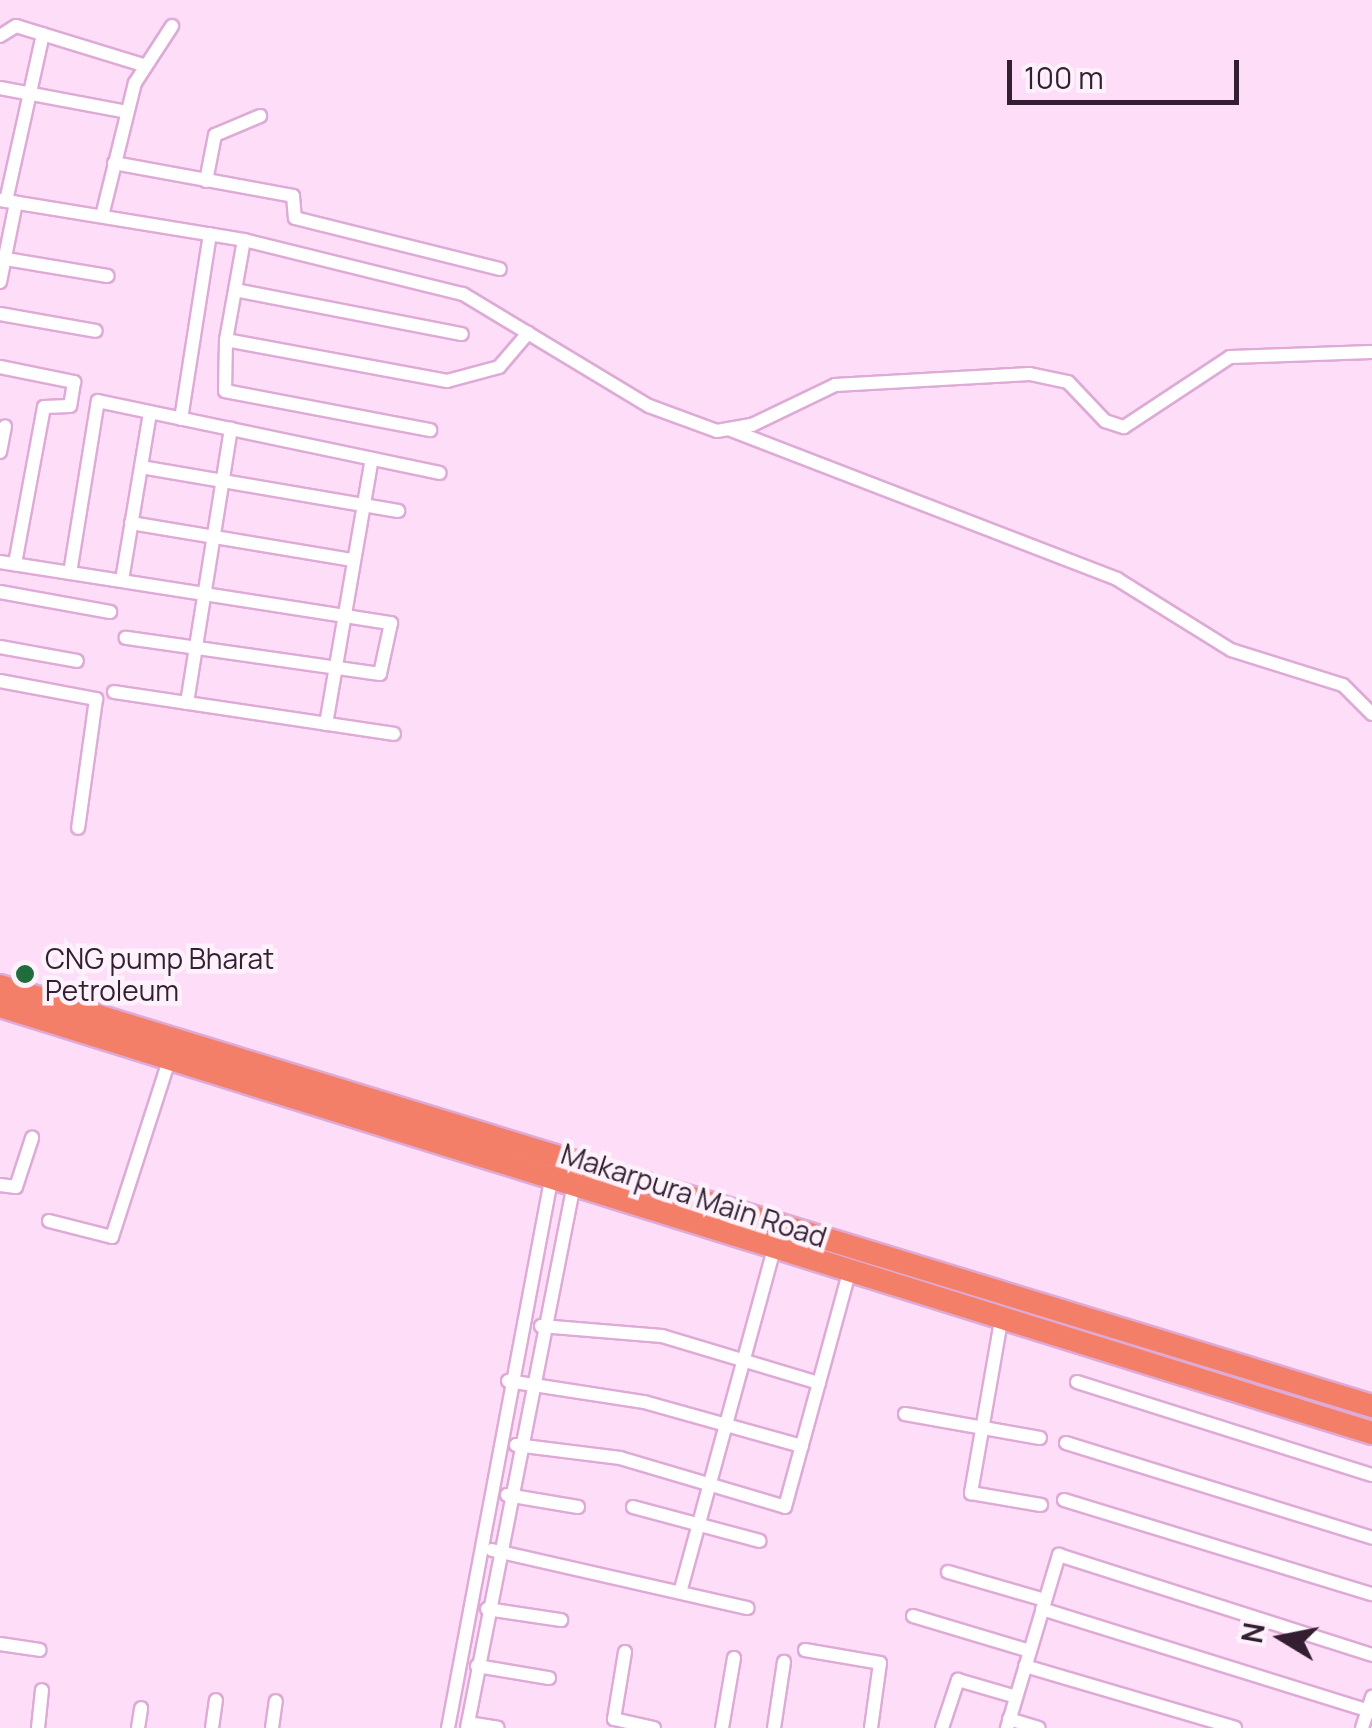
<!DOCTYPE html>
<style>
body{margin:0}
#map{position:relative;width:1372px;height:1728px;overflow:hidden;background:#feddf8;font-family:Manrope,sans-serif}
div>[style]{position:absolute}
.roads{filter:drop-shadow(2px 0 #deaad6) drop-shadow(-2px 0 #deaad6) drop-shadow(0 2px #deaad6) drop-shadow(0 -2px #deaad6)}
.street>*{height:12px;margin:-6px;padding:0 6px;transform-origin:6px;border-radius:6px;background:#fff}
.highway>*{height:22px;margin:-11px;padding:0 11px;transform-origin:11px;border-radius:11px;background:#f47f69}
.dots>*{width:28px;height:28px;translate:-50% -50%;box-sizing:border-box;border:5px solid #fdf2fb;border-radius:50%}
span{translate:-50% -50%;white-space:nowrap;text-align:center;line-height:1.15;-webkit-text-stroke:9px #fdf2fb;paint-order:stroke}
.poi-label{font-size:28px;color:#331f31}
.left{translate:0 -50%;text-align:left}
.street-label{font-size:28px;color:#331f31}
.north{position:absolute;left:1232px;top:1588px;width:100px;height:100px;-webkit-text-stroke:8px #fdf2fb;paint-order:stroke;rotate:280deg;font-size:28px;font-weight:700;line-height:40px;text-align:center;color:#331f31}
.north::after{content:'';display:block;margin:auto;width:35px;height:45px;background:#331f31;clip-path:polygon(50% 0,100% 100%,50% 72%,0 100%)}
.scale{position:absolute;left:1007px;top:60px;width:232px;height:45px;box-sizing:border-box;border:5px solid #331f31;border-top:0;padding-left:12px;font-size:30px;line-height:35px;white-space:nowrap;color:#331f31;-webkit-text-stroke:8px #fdf2fb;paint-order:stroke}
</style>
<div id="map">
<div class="roads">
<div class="street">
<i style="left:0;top:36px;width:19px;rotate:-32deg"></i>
<i style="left:16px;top:26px;width:133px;rotate:17.1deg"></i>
<i style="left:0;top:88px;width:129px;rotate:10.7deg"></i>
<i style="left:114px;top:163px;width:182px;rotate:10.4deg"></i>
<i style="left:293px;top:196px;width:22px;rotate:85deg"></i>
<i style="left:295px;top:218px;width:211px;rotate:14deg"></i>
<i style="left:206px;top:181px;width:47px;rotate:-78.9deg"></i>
<i style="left:215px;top:135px;width:49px;rotate:-22.9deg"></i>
<i style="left:0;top:200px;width:247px;rotate:9.3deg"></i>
<i style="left:244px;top:240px;width:226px;rotate:13.9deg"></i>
<i style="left:463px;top:294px;width:217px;rotate:31.1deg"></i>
<i style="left:649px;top:406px;width:72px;rotate:20.2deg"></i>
<i style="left:717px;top:431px;width:36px;rotate:-10deg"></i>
<i style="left:752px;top:425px;width:92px;rotate:-25.7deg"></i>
<i style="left:835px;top:385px;width:195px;rotate:-3.2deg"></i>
<i style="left:1030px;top:374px;width:39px;rotate:12deg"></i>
<i style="left:1068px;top:382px;width:54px;rotate:46.5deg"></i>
<i style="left:1105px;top:421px;width:20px;rotate:18deg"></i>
<i style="left:1124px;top:427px;width:127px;rotate:-33.4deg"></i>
<i style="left:1230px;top:357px;width:142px;rotate:-2deg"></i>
<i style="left:6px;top:201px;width:171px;rotate:-77.5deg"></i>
<i style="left:102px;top:216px;width:137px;rotate:-76.1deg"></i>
<i style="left:135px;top:83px;width:68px;rotate:-57deg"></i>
<i style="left:244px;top:240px;width:102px;rotate:100.2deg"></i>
<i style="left:226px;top:340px;width:225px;rotate:10.5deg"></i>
<i style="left:447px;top:381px;width:54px;rotate:-15.1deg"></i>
<i style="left:499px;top:367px;width:45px;rotate:-49.5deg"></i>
<i style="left:0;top:258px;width:109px;rotate:9.5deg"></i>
<i style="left:0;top:282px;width:81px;rotate:-78.6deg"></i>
<i style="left:235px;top:290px;width:231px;rotate:11deg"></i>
<i style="left:0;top:314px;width:97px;rotate:10deg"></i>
<i style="left:226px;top:340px;width:51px;rotate:91.1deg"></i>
<i style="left:225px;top:391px;width:209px;rotate:10.8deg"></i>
<i style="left:0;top:367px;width:76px;rotate:11.5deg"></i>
<i style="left:74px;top:382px;width:24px;rotate:99deg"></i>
<i style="left:70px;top:406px;width:26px;rotate:178deg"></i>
<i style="left:44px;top:407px;width:160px;rotate:100.5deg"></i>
<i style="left:181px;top:419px;width:187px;rotate:-81.1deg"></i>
<i style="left:731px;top:430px;width:414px;rotate:21.1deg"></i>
<i style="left:1117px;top:579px;width:134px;rotate:31.9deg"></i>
<i style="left:1231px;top:650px;width:117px;rotate:17.4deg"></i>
<i style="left:1343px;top:685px;width:41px;rotate:45deg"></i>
<i style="left:0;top:452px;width:26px;rotate:-79deg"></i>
<i style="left:141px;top:467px;width:261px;rotate:9.7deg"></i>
<i style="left:131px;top:523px;width:225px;rotate:9.5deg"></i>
<i style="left:0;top:562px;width:396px;rotate:8.9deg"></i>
<i style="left:391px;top:623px;width:52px;rotate:102.2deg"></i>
<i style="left:380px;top:674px;width:257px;rotate:-171.9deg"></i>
<i style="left:70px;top:573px;width:174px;rotate:-80.8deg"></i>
<i style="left:98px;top:401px;width:349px;rotate:11.9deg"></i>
<i style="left:122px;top:580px;width:170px;rotate:-80.5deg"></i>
<i style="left:0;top:592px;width:112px;rotate:10.3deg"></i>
<i style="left:0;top:647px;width:78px;rotate:10.3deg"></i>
<i style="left:0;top:681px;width:98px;rotate:10.6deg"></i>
<i style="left:96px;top:699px;width:130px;rotate:97.9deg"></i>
<i style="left:114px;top:692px;width:283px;rotate:8.5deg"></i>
<i style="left:187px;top:703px;width:278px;rotate:-80.9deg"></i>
<i style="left:326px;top:724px;width:269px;rotate:-80.2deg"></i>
<i style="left:0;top:1185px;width:16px;rotate:7deg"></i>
<i style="left:16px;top:1187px;width:52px;rotate:-71.9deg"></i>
<i style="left:49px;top:1221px;width:65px;rotate:14.3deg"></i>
<i style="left:112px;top:1237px;width:186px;rotate:-72.1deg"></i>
<i style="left:1001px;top:1321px;width:175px;rotate:99.9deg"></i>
<i style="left:971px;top:1493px;width:71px;rotate:9.7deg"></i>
<i style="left:541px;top:1326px;width:121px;rotate:4.7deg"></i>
<i style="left:662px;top:1336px;width:164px;rotate:16.7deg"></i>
<i style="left:508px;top:1381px;width:138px;rotate:8.8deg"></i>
<i style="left:644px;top:1402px;width:164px;rotate:15.6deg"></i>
<i style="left:1077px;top:1382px;width:309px;rotate:17.5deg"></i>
<i style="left:905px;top:1414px;width:137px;rotate:10.1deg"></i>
<i style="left:1066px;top:1443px;width:320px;rotate:17.2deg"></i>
<i style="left:516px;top:1445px;width:105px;rotate:7.1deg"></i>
<i style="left:620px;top:1458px;width:172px;rotate:16.5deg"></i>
<i style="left:785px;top:1507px;width:239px;rotate:-74.7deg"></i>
<i style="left:507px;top:1495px;width:72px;rotate:9.6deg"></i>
<i style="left:1064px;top:1500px;width:322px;rotate:17deg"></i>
<i style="left:633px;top:1507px;width:131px;rotate:15deg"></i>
<i style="left:492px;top:1550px;width:262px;rotate:12.8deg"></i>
<i style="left:948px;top:1572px;width:101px;rotate:16.1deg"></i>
<i style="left:681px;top:1589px;width:349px;rotate:-74.7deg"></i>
<i style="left:487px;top:1609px;width:75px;rotate:8.5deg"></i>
<i style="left:1042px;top:1609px;width:346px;rotate:17.3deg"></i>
<i style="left:913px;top:1616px;width:122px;rotate:16.7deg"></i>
<i style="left:0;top:1644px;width:40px;rotate:8.5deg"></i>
<i style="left:805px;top:1650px;width:76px;rotate:9.8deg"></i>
<i style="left:880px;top:1663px;width:66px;rotate:97.9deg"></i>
<i style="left:625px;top:1652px;width:68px;rotate:99.3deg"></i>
<i style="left:614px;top:1719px;width:41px;rotate:12.7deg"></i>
<i style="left:477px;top:1666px;width:73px;rotate:9.5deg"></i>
<i style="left:1025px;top:1666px;width:219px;rotate:16.4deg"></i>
<i style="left:1009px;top:1719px;width:31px;rotate:17deg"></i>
<i style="left:468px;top:1723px;width:30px;rotate:9deg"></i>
<i style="left:38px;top:1728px;width:38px;rotate:-84deg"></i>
<i style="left:138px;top:1728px;width:20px;rotate:-81deg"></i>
<i style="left:212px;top:1728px;width:28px;rotate:-82deg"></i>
<i style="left:272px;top:1728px;width:27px;rotate:-82deg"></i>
<i style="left:448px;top:1728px;width:563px;rotate:-79.35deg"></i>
<i style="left:467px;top:1728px;width:560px;rotate:-78.87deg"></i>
<i style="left:722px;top:1728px;width:71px;rotate:-80.3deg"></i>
<i style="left:774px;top:1728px;width:67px;rotate:-81.4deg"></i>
<i style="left:942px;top:1728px;width:51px;rotate:-71.6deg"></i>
<i style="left:958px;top:1680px;width:60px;rotate:16.3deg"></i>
<i style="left:1007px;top:1728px;width:181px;rotate:-73.3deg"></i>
<i style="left:1059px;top:1555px;width:329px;rotate:17.7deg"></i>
<i style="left:1362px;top:1728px;width:33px;rotate:-72deg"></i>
</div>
<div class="highway">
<i style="left:0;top:986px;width:1435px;rotate:17.02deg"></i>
<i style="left:0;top:1006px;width:1437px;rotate:17.29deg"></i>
</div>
</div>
<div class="dots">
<i style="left:25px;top:974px;background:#206d3c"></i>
</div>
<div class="poi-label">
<span class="left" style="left:45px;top:974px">CNG pump Bharat<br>Petroleum</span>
</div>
<div class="street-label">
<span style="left:694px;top:1195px;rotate:18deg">Makarpura Main Road</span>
</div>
<div class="north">N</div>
<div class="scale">100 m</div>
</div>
